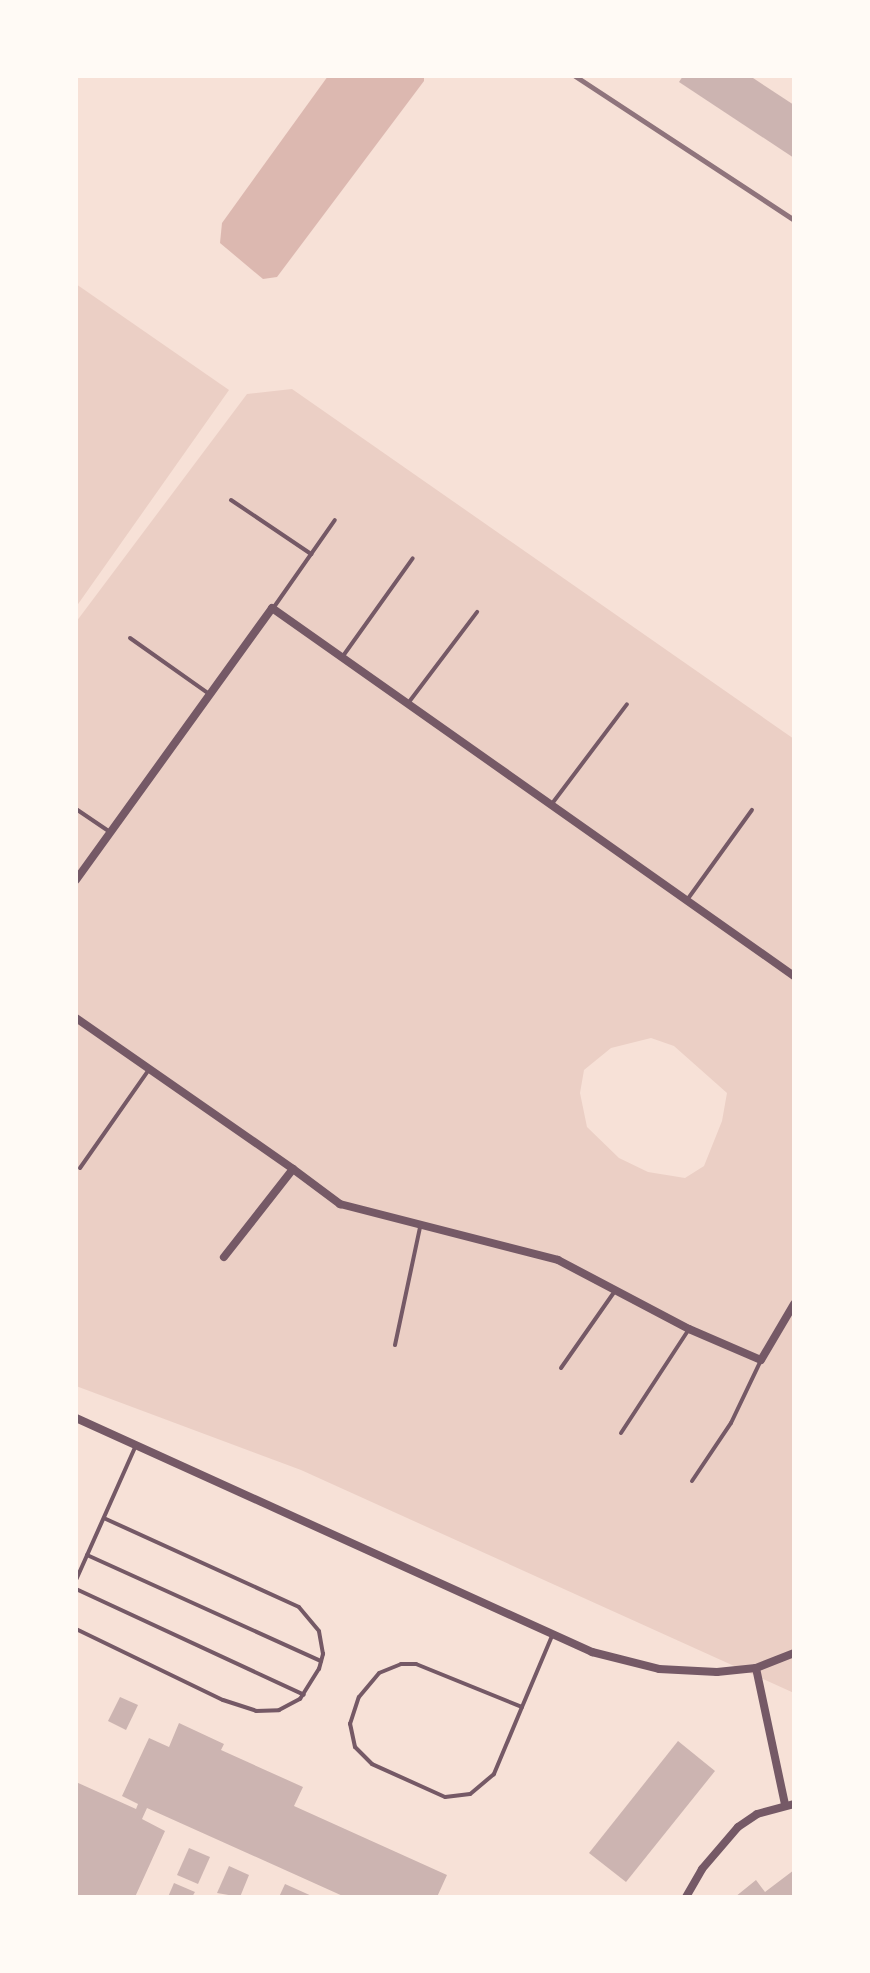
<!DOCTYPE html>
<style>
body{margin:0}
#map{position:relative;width:870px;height:1973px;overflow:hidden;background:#f7e1d7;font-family:Signika,sans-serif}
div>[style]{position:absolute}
.green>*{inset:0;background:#ebcfc5}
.water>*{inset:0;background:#dcb8b0}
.building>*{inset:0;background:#ccb4b1}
.service>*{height:4px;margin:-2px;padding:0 2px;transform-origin:2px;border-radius:2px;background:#755966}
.minor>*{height:8px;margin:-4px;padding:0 4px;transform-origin:4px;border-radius:4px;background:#755966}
.rail>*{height:5px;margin:-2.5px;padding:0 2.5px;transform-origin:2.5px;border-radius:2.5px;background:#8f747c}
span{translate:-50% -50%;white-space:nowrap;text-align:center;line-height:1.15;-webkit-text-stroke:6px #fffaf5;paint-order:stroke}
.frame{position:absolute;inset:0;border:78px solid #fffaf5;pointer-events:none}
</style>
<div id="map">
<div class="green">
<i style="clip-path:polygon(76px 284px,229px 390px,76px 607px)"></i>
<i style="clip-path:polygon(evenodd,292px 389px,794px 739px,794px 1693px,301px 1470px,76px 1386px,76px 622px,247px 394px,292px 389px,651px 1038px,674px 1046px,727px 1093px,722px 1121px,704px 1166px,685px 1178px,648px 1172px,619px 1158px,587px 1127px,580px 1093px,584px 1070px,611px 1048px,651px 1038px)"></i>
</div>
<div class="water">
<i style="clip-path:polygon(328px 76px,424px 76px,424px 81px,277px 277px,263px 279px,220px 243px,222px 223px)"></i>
</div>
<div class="building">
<i style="clip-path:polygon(683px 76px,750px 76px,794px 105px,794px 158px,679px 82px)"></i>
<i style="clip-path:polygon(120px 1697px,138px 1705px,126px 1730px,108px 1721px)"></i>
<i style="clip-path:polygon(179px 1723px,224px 1744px,221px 1750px,303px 1787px,294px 1806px,447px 1875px,437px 1897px,345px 1897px,147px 1808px,142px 1819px,165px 1831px,135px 1897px,76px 1897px,76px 1782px,136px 1809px,138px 1804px,122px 1796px,149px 1738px,169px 1747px)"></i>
<i style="clip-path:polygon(678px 1741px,715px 1771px,626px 1882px,589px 1853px)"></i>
<i style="clip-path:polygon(189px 1848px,210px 1857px,198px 1884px,177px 1875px)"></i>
<i style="clip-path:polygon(229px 1866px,249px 1875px,240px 1897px,217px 1893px)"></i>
<i style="clip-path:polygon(794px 1870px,794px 1897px,735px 1897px,756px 1880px,765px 1892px)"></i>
<i style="clip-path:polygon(174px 1883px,195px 1892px,192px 1897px,168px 1897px)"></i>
<i style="clip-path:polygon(285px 1884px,314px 1897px,279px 1897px)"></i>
</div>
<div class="service">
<i style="left:231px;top:500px;width:97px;rotate:34deg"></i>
<i style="left:274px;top:607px;width:106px;rotate:-55deg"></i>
<i style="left:130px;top:638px;width:95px;rotate:35.2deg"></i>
<i style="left:343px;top:656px;width:120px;rotate:-54.5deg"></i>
<i style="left:409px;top:702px;width:113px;rotate:-52.9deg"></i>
<i style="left:551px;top:805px;width:126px;rotate:-53deg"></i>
<i style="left:76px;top:809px;width:41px;rotate:34.1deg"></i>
<i style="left:687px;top:900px;width:111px;rotate:-54.2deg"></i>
<i style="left:80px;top:1168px;width:118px;rotate:-55deg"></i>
<i style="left:395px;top:1345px;width:121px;rotate:-78deg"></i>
<i style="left:561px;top:1368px;width:94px;rotate:-55deg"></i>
<i style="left:621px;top:1433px;width:124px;rotate:-56.8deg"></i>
<i style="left:692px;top:1481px;width:70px;rotate:-56.1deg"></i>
<i style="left:731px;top:1423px;width:70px;rotate:-64.5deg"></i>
<i style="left:87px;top:1555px;width:257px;rotate:24.4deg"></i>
<i style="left:76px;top:1580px;width:148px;rotate:-66deg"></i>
<i style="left:76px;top:1589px;width:251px;rotate:24.9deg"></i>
<i style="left:76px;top:1629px;width:163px;rotate:25.8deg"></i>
<i style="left:223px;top:1700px;width:35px;rotate:18deg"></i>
<i style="left:256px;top:1711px;width:23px;rotate:-2deg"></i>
<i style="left:279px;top:1710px;width:24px;rotate:-28deg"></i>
<i style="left:300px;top:1699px;width:36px;rotate:-58deg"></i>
<i style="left:319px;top:1669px;width:16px;rotate:-75deg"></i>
<i style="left:323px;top:1654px;width:23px;rotate:-100deg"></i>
<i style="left:319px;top:1631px;width:31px;rotate:-130deg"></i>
<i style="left:299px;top:1607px;width:214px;rotate:-155.5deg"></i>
<i style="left:401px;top:1664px;width:15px"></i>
<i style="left:416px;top:1664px;width:114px;rotate:22.1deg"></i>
<i style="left:522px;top:1707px;width:73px;rotate:112.7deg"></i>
<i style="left:494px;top:1774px;width:31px;rotate:140deg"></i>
<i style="left:470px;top:1794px;width:25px;rotate:173deg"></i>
<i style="left:445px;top:1797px;width:80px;rotate:-155.7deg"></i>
<i style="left:372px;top:1764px;width:24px;rotate:-135deg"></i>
<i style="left:355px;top:1747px;width:24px;rotate:-102deg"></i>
<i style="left:350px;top:1724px;width:28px;rotate:-72deg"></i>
<i style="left:359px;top:1697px;width:31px;rotate:-50deg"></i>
<i style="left:379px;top:1673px;width:24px;rotate:-22deg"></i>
<i style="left:522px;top:1707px;width:77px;rotate:-67.1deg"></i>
</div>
<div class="minor">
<i style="left:76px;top:880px;width:335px;rotate:-54.2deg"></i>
<i style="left:272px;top:608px;width:639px;rotate:35.18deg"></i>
<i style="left:76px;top:1018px;width:264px;rotate:34.8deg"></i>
<i style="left:293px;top:1169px;width:112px;rotate:128.1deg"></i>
<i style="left:293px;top:1169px;width:59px;rotate:36.7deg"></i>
<i style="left:340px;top:1204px;width:225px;rotate:14.4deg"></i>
<i style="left:558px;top:1260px;width:148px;rotate:27.8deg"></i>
<i style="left:689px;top:1329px;width:78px;rotate:23.3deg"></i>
<i style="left:761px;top:1360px;width:65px;rotate:-59.5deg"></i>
<i style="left:76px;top:1418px;width:567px;rotate:24.39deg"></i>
<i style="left:592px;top:1652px;width:69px;rotate:14.2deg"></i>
<i style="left:659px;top:1669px;width:58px;rotate:3deg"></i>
<i style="left:717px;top:1672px;width:39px;rotate:-6deg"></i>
<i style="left:756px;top:1668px;width:41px;rotate:-21.5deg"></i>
<i style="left:756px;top:1668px;width:140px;rotate:78deg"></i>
<i style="left:686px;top:1897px;width:32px;rotate:-60deg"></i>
<i style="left:702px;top:1869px;width:55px;rotate:-49.4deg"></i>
<i style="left:738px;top:1827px;width:23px;rotate:-34deg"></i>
<i style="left:757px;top:1814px;width:38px;rotate:-15deg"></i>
</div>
<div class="rail">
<i style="left:575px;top:76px;width:262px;rotate:33.3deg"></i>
</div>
<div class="frame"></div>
</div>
